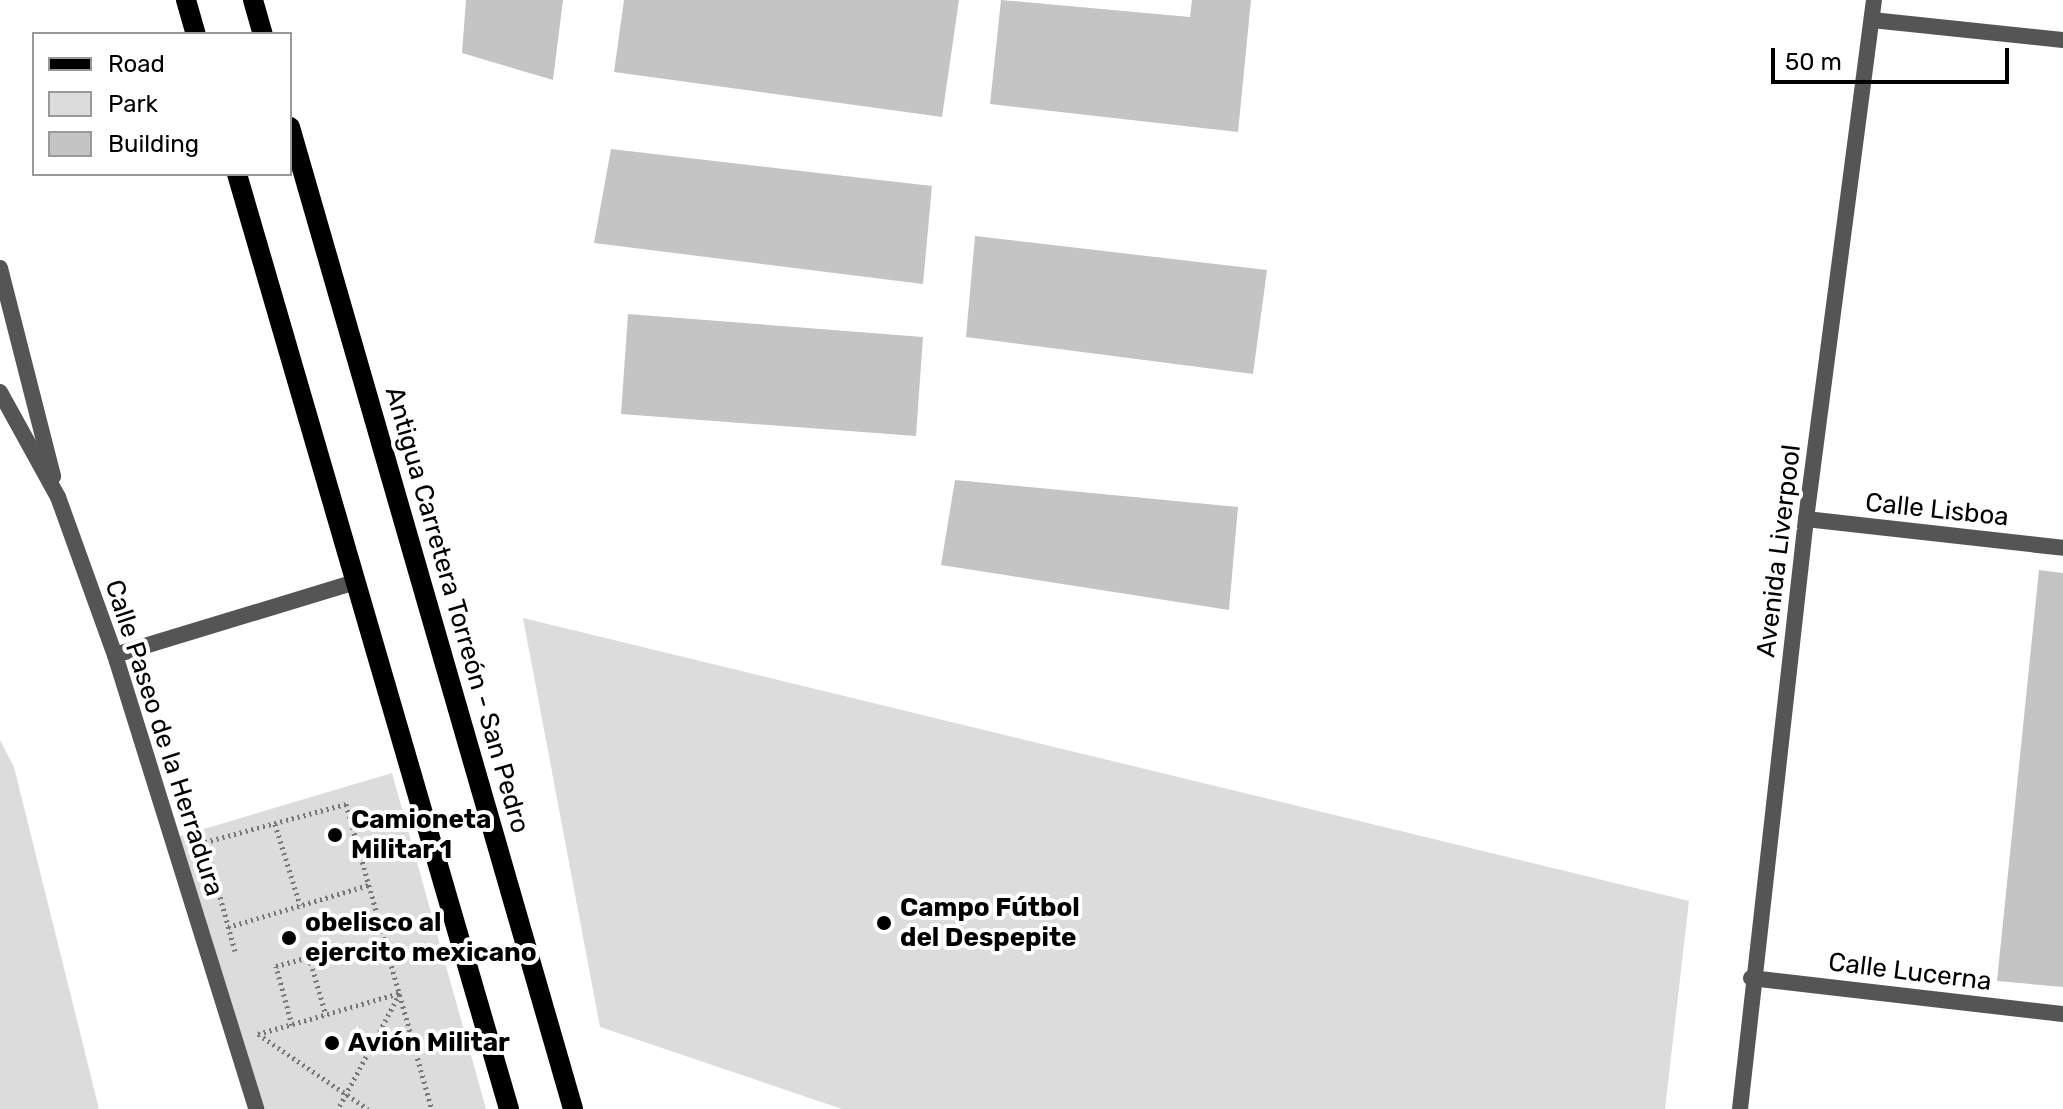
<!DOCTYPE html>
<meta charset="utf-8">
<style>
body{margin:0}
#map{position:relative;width:2063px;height:1109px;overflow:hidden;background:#fff;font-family:Rubik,sans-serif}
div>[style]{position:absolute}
.green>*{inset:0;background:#dcdcdc}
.building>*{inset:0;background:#c4c4c4}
.path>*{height:5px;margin-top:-2.5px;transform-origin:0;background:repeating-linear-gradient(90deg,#777 0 2px,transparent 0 6px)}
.minor>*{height:16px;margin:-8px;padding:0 8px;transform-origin:8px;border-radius:8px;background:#555}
.primary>*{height:20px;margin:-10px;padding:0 10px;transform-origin:10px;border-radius:10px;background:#000}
.dots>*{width:22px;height:22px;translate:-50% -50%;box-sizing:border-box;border:4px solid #fff;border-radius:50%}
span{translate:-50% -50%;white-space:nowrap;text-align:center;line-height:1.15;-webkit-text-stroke:8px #fff;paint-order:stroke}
.street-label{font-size:26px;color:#000}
.poi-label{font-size:26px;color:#000;font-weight:700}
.left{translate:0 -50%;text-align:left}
.legend{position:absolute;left:32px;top:32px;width:260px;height:144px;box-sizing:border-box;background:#fff;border:2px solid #999;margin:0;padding:10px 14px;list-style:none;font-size:24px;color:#000}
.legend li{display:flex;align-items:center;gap:16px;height:40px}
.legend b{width:40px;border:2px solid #999}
.scale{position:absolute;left:1771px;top:48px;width:238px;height:36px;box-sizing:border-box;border:4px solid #000;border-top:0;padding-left:10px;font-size:24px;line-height:28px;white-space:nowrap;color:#000;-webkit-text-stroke:6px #fff;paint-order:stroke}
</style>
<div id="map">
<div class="green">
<i style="clip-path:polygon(523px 618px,1689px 901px,1665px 1109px,842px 1109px,600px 1027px)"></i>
<i style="clip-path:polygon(0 740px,14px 767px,99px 1109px,0 1109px)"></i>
<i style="clip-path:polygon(392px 773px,486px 1109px,263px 1109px,177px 837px)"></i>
</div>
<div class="building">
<i style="clip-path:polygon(466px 0,563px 0,553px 80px,462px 53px)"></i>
<i style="clip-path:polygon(624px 0,959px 0,942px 117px,614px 72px)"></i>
<i style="clip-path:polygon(1001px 0,1190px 17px,1192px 0,1251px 0,1238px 132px,990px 104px)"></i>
<i style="clip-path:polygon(611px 149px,932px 186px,923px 284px,594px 243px)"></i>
<i style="clip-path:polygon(975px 236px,1267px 270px,1253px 374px,966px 337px)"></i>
<i style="clip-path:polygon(628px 314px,923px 337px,916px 436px,621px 414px)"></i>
<i style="clip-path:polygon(955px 480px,1238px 507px,1229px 610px,941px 565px)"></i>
<i style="clip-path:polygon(2039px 570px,2063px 573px,2063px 987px,1997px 981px)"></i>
</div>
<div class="path">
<i style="left:275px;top:824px;width:85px;rotate:72.8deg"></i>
<i style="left:228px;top:927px;width:147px;rotate:-16.6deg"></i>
<i style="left:235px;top:951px;width:113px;rotate:-105.4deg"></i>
<i style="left:205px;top:842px;width:146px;rotate:-15.1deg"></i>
<i style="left:346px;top:804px;width:317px;rotate:74.3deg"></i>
<i style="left:292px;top:1025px;width:61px;rotate:-105.2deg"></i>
<i style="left:276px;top:966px;width:34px;rotate:-15deg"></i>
<i style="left:309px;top:957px;width:60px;rotate:73.7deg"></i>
<i style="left:258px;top:1034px;width:148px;rotate:-16.1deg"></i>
<i style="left:400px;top:993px;width:132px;rotate:118.1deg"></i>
<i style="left:258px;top:1034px;width:133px;rotate:34.3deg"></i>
</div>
<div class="minor">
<i style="left:1872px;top:20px;width:192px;rotate:6deg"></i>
<i style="left:0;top:268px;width:215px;rotate:75.7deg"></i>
<i style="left:0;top:392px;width:120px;rotate:61.1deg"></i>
<i style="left:58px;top:497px;width:168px;rotate:70.2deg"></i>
<i style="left:115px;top:655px;width:475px;rotate:72.7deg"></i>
<i style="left:1806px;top:519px;width:259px;rotate:6.4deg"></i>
<i style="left:115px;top:655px;width:252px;rotate:-16.9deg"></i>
<i style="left:1751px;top:978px;width:314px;rotate:6.6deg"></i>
<i style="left:1740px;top:1109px;width:594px;rotate:-83.62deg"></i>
<i style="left:1806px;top:519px;width:523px;rotate:-82.54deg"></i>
</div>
<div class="primary">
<i style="left:186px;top:0;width:35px;rotate:74deg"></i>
<i style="left:253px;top:0;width:35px;rotate:74deg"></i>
<i style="left:290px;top:127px;width:1022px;rotate:73.92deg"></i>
<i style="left:237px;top:174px;width:974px;rotate:73.78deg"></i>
</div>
<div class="dots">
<i style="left:335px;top:835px;background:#000"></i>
<i style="left:884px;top:923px;background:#000"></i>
<i style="left:289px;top:938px;background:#000"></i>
<i style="left:332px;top:1043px;background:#000"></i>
</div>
<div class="street-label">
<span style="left:1937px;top:510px;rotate:6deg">Calle Lisboa</span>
<span style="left:1779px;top:551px;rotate:-83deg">Avenida Liverpool</span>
<span style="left:457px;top:610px;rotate:74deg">Antigua Carretera Torreón - San Pedro</span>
<span style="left:164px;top:738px;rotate:72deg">Calle Paseo de la Herradura</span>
<span style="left:1910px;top:972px;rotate:7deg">Calle Lucerna</span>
</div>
<div class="poi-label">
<span class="left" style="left:351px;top:835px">Camioneta<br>Militar 1</span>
<span class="left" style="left:900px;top:923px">Campo Fútbol<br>del Despepite</span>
<span class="left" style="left:305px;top:938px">obelisco al<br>ejercito mexicano</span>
<span class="left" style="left:348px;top:1043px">Avión Militar</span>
</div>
<ul class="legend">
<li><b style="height:10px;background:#000"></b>Road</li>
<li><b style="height:22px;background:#dcdcdc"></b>Park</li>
<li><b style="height:22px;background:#c4c4c4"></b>Building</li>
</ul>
<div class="scale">50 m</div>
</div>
